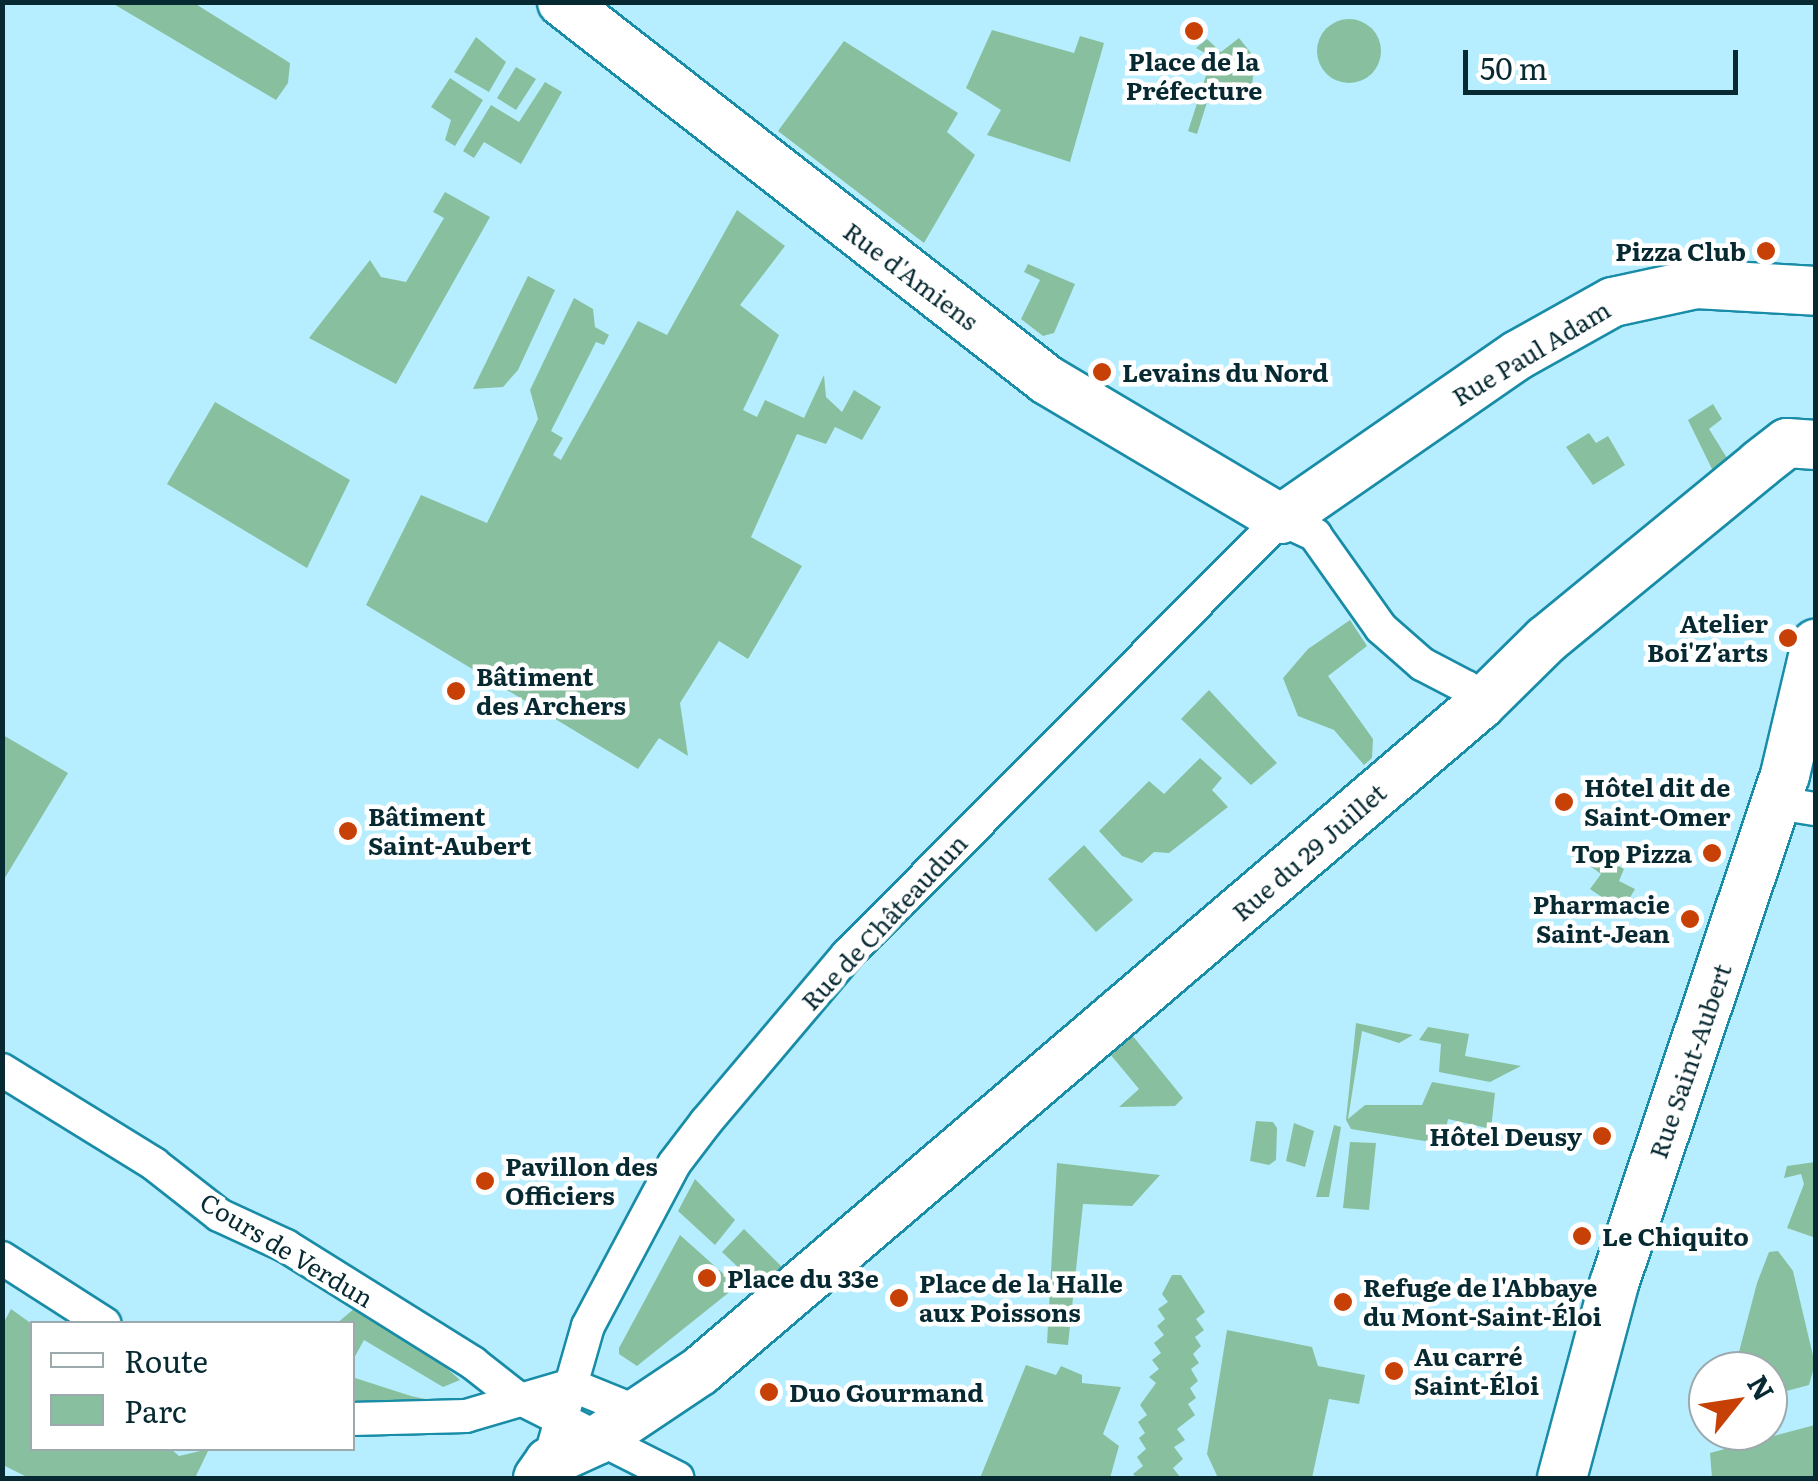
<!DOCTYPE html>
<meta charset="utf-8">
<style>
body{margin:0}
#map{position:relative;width:1818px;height:1481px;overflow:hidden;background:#b6eeff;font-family:Literata,serif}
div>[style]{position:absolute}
.green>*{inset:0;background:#88c09f}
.round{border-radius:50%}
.roads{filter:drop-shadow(2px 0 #198ca7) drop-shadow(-2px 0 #198ca7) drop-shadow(0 2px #198ca7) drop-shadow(0 -2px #198ca7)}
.street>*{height:32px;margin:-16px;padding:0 16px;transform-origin:16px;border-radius:16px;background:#fff}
.secondary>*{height:48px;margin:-24px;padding:0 24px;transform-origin:24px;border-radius:24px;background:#fff}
.dots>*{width:28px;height:28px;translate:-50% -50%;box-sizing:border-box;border:5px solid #fff;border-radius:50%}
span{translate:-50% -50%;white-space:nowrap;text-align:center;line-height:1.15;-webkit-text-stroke:9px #fff;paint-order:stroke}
.poi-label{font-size:25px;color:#072931;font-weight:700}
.right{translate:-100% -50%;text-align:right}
.left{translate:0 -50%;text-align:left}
.street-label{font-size:25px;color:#072931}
.frame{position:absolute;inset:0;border:5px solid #072931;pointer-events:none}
.legend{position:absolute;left:30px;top:1321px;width:325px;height:130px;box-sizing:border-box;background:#fff;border:2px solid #9ca9ad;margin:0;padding:12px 18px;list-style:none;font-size:30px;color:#072931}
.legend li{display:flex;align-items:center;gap:20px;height:50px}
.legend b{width:50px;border:2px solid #9ca9ad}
.north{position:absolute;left:1688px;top:1351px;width:100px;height:100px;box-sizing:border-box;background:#fff;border:2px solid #9ca9ad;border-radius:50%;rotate:60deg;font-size:28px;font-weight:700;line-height:40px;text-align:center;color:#072931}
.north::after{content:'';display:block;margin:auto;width:35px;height:45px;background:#c74006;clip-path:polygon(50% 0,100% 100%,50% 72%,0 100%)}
.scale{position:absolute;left:1463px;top:50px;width:275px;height:45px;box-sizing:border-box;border:5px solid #072931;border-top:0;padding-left:12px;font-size:30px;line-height:35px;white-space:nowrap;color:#072931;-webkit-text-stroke:8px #fff;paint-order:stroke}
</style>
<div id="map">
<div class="green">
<i style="clip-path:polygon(112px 3px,194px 3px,290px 63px,288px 83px,276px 100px)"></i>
<i class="round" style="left:1317px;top:19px;width:64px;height:64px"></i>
<i style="clip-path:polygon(992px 30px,1074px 53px,1080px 36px,1104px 43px,1070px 162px,987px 135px,1001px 110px,966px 88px)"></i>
<i style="clip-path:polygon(476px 37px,506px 62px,489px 92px,454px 72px)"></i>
<i style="clip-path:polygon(1239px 38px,1255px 58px,1250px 103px,1210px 93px,1197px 134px,1188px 131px,1212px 57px,1196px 48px,1207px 39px,1221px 52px)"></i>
<i style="clip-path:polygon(844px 41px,958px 113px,947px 132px,975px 155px,924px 243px,778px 131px)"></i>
<i style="clip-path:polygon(516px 67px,536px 79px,516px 110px,497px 98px)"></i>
<i style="clip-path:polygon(450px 78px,483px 100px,455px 146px,445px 140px,451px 120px,431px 107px)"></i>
<i style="clip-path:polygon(545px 82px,562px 92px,521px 164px,484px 142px,474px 158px,463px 151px,491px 105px,519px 122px)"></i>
<i style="clip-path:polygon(445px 192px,490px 217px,396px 384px,309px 338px,370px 260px,381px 277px,406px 282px,444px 218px,433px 212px)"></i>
<i style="clip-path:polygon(737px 210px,785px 246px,740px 305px,779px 335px,743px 410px,757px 417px,765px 400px,804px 418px,824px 375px,826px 397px,842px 412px,854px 390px,881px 407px,862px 440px,835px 427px,826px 444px,797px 434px,751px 537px,802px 566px,748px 659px,719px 641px,680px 703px,688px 756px,659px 738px,638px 769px,366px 605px,421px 495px,487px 523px,538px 419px,530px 390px,574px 298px,593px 309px,595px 327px,609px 335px,604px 345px,596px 342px,551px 431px,563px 438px,553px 455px,561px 460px,638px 321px,667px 335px)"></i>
<i style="clip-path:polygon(1028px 264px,1075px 284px,1054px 333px,1043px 336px,1021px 319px,1040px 280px,1024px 272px)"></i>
<i style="clip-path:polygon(528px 276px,555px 290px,518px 370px,503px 387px,473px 389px)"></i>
<i style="clip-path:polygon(215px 402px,350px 480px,307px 568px,167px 484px)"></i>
<i style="clip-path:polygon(1713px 404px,1722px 419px,1709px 429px,1727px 458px,1713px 471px,1688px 420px)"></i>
<i style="clip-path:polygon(1589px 433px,1596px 443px,1608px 436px,1625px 465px,1593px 485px,1566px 447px)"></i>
<i style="clip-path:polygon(1350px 620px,1367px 646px,1328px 676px,1373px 739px,1372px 758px,1364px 765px,1334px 730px,1298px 716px,1283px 678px,1308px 649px)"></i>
<i style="clip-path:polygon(1209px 690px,1277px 763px,1251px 785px,1181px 719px)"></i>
<i style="clip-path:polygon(3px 735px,68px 773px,3px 881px)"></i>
<i style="clip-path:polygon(1200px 758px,1222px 778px,1212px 790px,1228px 807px,1169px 853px,1154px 852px,1142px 863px,1122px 856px,1099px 831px,1149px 781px,1164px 794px)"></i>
<i style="clip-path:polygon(1084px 845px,1133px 900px,1096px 932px,1048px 879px)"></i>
<i style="clip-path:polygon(1598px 854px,1624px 869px,1619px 881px,1635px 889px,1622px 911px,1590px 889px,1601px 874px,1590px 866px)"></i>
<i style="clip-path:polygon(1356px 1023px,1413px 1035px,1399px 1043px,1362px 1031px,1348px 1119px,1365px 1105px,1422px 1105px,1432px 1082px,1495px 1093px,1491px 1129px,1448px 1119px,1443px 1144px,1351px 1129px,1346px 1120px)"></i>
<i style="clip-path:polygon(1428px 1027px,1469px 1034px,1465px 1056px,1521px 1066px,1490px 1082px,1439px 1072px,1441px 1044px,1419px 1040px)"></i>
<i style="clip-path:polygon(1132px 1035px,1183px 1098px,1175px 1106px,1119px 1107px,1139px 1089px,1110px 1054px)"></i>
<i style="clip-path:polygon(1256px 1121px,1273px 1122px,1277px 1128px,1276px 1160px,1269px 1165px,1250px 1161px)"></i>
<i style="clip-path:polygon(1294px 1123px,1314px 1131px,1305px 1167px,1286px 1161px)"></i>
<i style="clip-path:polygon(1334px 1125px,1341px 1127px,1329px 1197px,1316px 1197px)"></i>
<i style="clip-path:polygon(1350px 1142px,1376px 1143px,1369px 1210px,1343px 1208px)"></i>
<i style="clip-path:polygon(1815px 1162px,1816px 1236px,1813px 1237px,1787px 1228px,1804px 1184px,1801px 1174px,1784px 1178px,1787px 1166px)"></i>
<i style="clip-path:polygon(1057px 1163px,1160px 1175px,1132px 1206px,1083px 1204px,1068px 1345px,1047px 1343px)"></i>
<i style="clip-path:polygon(695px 1179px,735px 1220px,715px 1245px,678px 1211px)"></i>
<i style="clip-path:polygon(744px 1229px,784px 1269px,760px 1288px,722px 1252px)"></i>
<i style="clip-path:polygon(680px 1235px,737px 1286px,637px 1366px,619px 1354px,619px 1348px)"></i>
<i style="clip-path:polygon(1778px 1251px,1793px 1271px,1815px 1364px,1809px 1385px,1768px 1396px,1768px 1371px,1734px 1371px,1757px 1283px,1769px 1252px)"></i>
<i style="clip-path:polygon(1172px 1275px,1181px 1275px,1205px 1312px,1196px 1319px,1204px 1330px,1195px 1337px,1201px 1346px,1193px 1354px,1199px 1363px,1191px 1369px,1198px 1381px,1190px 1388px,1196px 1398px,1188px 1404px,1195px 1415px,1177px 1429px,1185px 1440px,1174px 1447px,1183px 1459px,1173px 1468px,1181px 1478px,1137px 1478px,1133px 1474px,1143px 1466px,1137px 1457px,1146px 1449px,1139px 1438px,1145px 1433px,1138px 1422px,1147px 1415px,1140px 1405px,1156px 1383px,1149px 1377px,1159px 1369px,1152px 1360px,1161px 1353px,1154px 1343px,1164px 1335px,1157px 1326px,1165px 1319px,1158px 1309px,1168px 1302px,1162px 1294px)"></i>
<i style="clip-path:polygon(355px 1308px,443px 1365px,460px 1380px,443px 1387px,364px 1340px,353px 1360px,352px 1324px,336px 1324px)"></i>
<i style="clip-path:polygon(11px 1309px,32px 1324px,32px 1448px,170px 1448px,179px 1456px,209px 1449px,195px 1478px,29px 1478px,3px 1465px,3px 1324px)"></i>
<i style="clip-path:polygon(1227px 1330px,1312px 1347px,1318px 1366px,1365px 1375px,1359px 1404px,1329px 1399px,1312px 1478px,1218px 1478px,1207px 1454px)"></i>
<i style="clip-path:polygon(1026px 1365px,1056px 1375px,1061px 1366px,1082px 1375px,1082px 1383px,1121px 1387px,1103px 1434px,1119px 1446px,1110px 1478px,980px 1478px)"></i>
<i style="clip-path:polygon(352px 1377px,411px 1396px,440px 1402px,353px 1403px)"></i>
<i style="clip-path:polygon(1815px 1425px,1815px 1478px,1712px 1478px,1710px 1453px)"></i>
</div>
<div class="roads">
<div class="street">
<i style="left:1777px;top:803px;width:39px;rotate:9deg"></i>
<i style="left:2px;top:1070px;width:179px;rotate:31.7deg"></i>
<i style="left:154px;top:1164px;width:83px;rotate:38.1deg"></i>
<i style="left:219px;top:1215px;width:74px;rotate:24.8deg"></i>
<i style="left:286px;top:1246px;width:221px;rotate:32deg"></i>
<i style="left:473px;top:1363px;width:53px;rotate:38.2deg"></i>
<i style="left:515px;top:1396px;width:182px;rotate:26.8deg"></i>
<i style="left:2px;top:1258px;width:122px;rotate:32.7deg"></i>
<i style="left:352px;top:1419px;width:114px;rotate:-1.5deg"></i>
<i style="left:466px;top:1416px;width:109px;rotate:-16.4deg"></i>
<i style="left:571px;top:1385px;width:74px;rotate:22.1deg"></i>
<i style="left:549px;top:1462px;width:141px;rotate:-74deg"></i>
<i style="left:588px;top:1326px;width:183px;rotate:-62deg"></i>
<i style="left:674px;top:1164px;width:53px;rotate:-52.7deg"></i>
<i style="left:706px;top:1122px;width:219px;rotate:-49.8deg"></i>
<i style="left:847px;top:955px;width:615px;rotate:-45.13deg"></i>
<i style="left:1281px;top:519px;width:38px;rotate:25deg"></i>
<i style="left:1315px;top:535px;width:114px;rotate:54.6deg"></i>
<i style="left:1381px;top:628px;width:55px;rotate:41.3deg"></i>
<i style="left:1422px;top:664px;width:50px;rotate:27.6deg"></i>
<i style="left:1466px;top:687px;width:23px;rotate:52deg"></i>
</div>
<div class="secondary">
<i style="left:562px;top:2px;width:615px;rotate:37.93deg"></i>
<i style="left:1047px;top:380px;width:272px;rotate:30.7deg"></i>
<i style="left:1281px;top:519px;width:288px;rotate:-34.7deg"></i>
<i style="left:1518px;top:355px;width:109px;rotate:-29.2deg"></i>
<i style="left:1613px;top:302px;width:85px;rotate:-12.2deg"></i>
<i style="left:1696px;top:284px;width:120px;rotate:3.3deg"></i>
<i style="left:538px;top:1478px;width:19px;rotate:-55deg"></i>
<i style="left:549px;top:1462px;width:53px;rotate:-24.6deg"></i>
<i style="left:597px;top:1440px;width:124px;rotate:-33.8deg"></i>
<i style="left:700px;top:1371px;width:1026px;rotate:-40.49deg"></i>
<i style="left:1480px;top:705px;width:93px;rotate:-44.6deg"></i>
<i style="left:1546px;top:640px;width:277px;rotate:-39.4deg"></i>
<i style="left:1760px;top:464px;width:34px;rotate:-38deg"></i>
<i style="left:1787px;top:443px;width:29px;rotate:4deg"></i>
<i style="left:1562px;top:1478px;width:201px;rotate:-75deg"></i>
<i style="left:1614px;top:1284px;width:537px;rotate:-71.43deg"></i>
<i style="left:1785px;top:775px;width:135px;rotate:-76.7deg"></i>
</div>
</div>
<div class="dots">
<i style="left:1194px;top:31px;background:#c74006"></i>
<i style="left:1766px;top:251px;background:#c74006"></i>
<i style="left:1102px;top:372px;background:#c74006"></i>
<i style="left:1788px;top:638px;background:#c74006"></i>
<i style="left:456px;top:691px;background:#c74006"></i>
<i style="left:1564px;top:802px;background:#c74006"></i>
<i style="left:348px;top:831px;background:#c74006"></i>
<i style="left:1712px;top:853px;background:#c74006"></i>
<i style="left:1690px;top:919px;background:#c74006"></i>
<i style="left:1602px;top:1136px;background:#c74006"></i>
<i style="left:485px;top:1181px;background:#c74006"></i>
<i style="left:1582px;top:1236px;background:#c74006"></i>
<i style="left:707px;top:1278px;background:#c74006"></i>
<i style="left:899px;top:1298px;background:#c74006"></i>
<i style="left:1343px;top:1302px;background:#c74006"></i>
<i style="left:1394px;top:1371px;background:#c74006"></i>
<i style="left:769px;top:1392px;background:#c74006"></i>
</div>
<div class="poi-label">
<span style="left:1194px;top:76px">Place de la<br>Préfecture</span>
<span class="right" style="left:1746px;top:251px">Pizza Club</span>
<span class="left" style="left:1122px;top:372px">Levains du Nord</span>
<span class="right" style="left:1768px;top:638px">Atelier<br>Boi'Z'arts</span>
<span class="left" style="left:476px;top:691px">Bâtiment<br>des Archers</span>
<span class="left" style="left:1584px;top:802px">Hôtel dit de<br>Saint-Omer</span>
<span class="left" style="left:368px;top:831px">Bâtiment<br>Saint-Aubert</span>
<span class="right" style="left:1692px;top:853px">Top Pizza</span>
<span class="right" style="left:1670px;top:919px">Pharmacie<br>Saint-Jean</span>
<span class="right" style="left:1582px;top:1136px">Hôtel Deusy</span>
<span class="left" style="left:505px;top:1181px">Pavillon des<br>Officiers</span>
<span class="left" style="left:1602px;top:1236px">Le Chiquito</span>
<span class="left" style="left:727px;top:1278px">Place du 33e</span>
<span class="left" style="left:919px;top:1298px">Place de la Halle<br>aux Poissons</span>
<span class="left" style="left:1363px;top:1302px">Refuge de l'Abbaye<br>du Mont-Saint-Éloi</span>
<span class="left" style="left:1414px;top:1371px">Au carré<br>Saint-Éloi</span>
<span class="left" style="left:789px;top:1392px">Duo Gourmand</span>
</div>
<div class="street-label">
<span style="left:911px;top:276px;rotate:37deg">Rue d'Amiens</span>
<span style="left:1531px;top:353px;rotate:-31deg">Rue Paul Adam</span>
<span style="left:1309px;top:852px;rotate:-41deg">Rue du 29 Juillet</span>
<span style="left:884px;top:922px;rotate:-47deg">Rue de Châteaudun</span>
<span style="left:1690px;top:1061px;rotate:-71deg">Rue Saint-Aubert</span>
<span style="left:287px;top:1250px;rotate:31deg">Cours de Verdun</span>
</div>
<div class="frame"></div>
<ul class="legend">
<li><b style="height:12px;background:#fff"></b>Route</li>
<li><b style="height:28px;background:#88c09f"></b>Parc</li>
</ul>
<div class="north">N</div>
<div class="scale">50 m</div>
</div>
